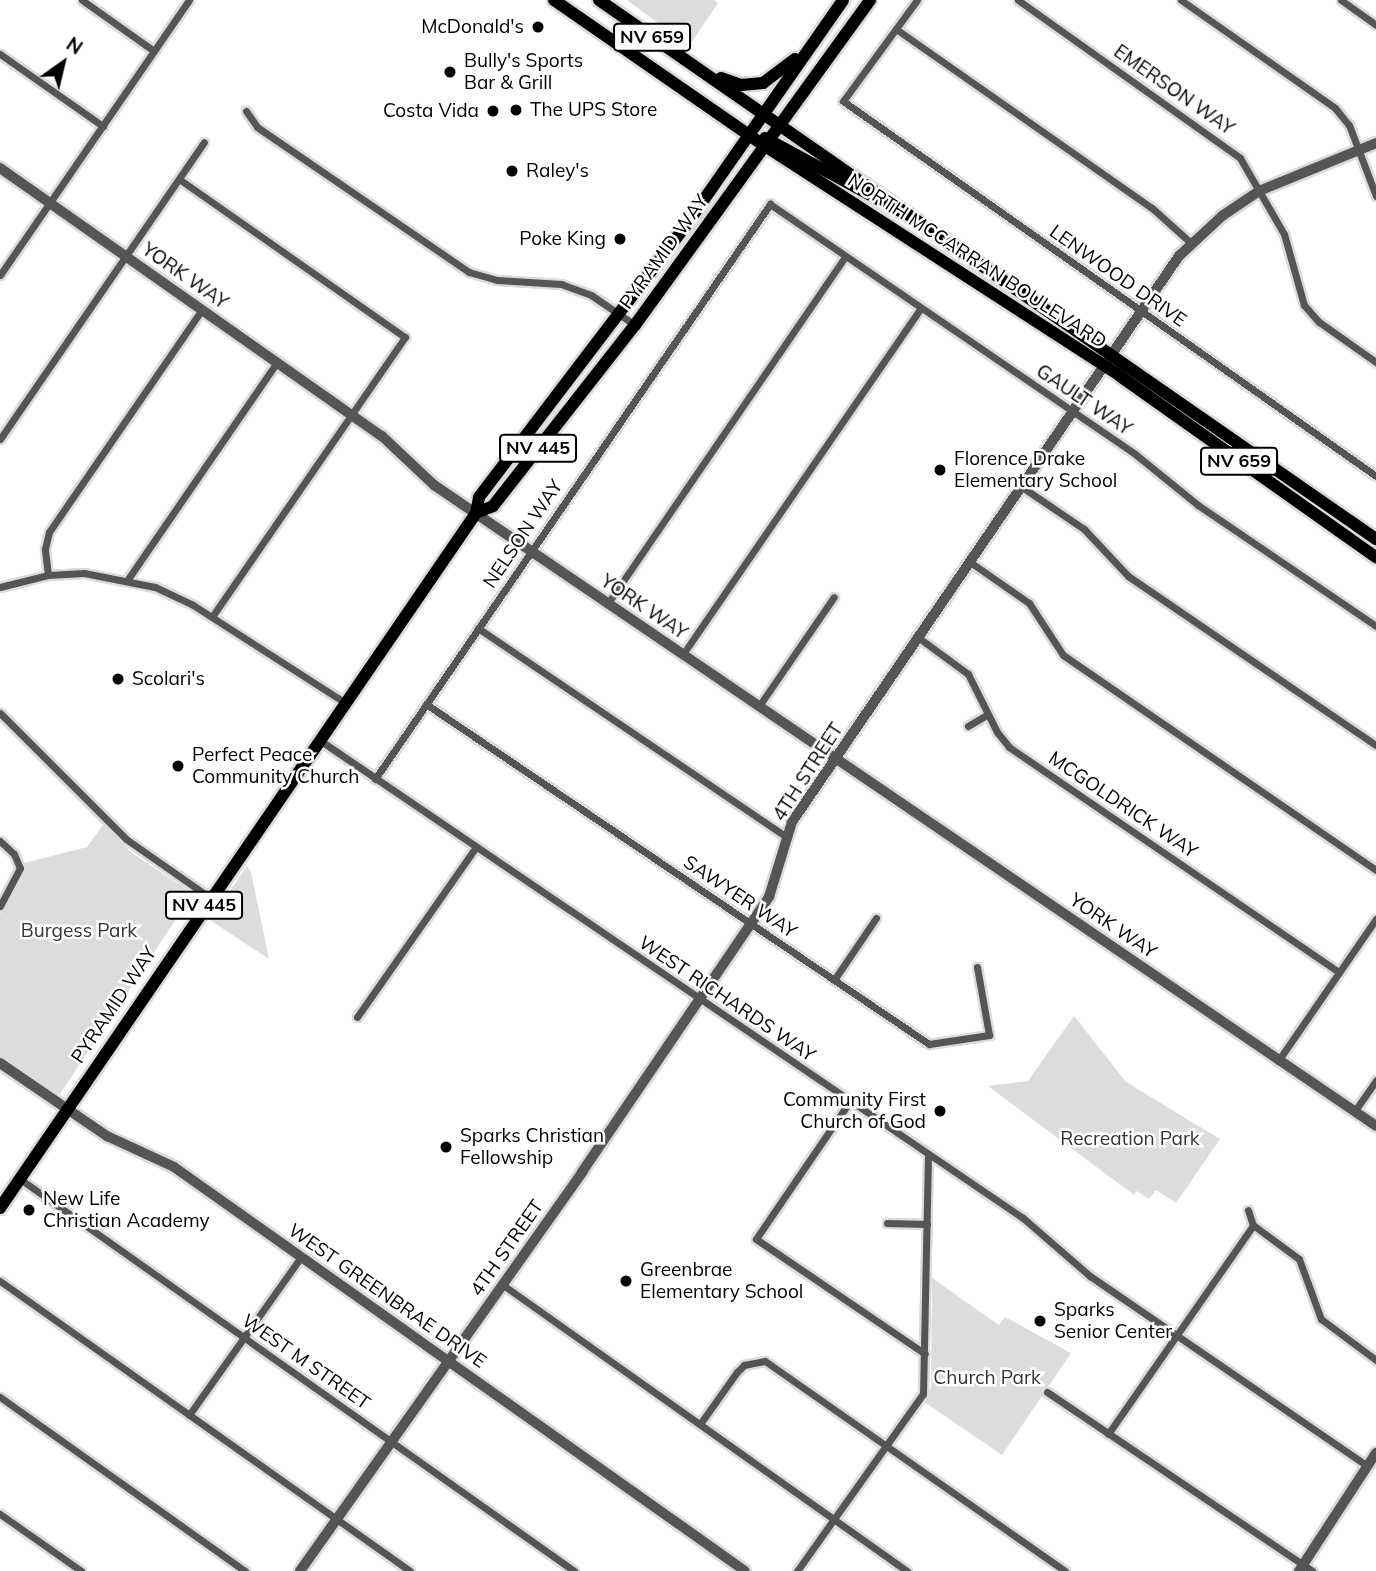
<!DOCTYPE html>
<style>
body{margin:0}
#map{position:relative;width:1376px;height:1571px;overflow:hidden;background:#fff;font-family:Mulish,sans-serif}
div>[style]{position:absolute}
.green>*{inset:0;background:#dcdcdc}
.roads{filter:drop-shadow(2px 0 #dbdbdb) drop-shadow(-2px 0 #dbdbdb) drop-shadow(0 2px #dbdbdb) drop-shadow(0 -2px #dbdbdb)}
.minor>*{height:7px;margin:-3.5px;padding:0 3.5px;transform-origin:3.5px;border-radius:3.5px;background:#555}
.tertiary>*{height:10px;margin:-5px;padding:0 5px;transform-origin:5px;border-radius:5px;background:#555}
.primary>*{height:12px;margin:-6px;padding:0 6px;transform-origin:6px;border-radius:6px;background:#000}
.dots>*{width:19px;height:19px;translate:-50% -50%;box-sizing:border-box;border:4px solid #fff;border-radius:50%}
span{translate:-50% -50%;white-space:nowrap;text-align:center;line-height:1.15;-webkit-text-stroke:5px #fff;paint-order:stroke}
.shield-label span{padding:2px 5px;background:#fff;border:2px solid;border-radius:5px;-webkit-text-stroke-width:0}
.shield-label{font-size:18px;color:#000;font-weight:700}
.poi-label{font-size:19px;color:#000}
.right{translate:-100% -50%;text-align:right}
.left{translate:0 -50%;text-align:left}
.street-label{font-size:19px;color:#000}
.park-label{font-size:19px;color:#333}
.north{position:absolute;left:28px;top:28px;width:70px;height:70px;-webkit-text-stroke:5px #fff;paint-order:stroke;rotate:34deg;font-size:19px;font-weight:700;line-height:28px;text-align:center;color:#000}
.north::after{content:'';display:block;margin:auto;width:24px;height:32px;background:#000;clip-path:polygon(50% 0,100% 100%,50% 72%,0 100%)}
</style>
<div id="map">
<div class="green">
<i style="clip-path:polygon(627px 0,714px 0,718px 3px,689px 46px)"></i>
<i style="clip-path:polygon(103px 825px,132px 853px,186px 889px,190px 898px,60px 1094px,0 1056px,0 914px,22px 880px,24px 863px,87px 847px)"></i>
<i style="clip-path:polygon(247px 866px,251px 872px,269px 959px,210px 920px)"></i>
<i style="clip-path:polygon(1074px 1016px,1126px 1082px,1220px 1139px,1176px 1203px,1156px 1190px,1149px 1199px,1137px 1191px,1134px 1195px,988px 1086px,1028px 1081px)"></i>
<i style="clip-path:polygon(932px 1278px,999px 1325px,1005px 1317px,1071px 1353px,1002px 1455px,923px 1401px,931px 1388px)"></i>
</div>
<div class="roads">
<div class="minor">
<i style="left:82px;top:0;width:88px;rotate:35.3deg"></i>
<i style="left:917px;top:0;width:125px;rotate:126.2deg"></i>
<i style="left:843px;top:101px;width:652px;rotate:35.13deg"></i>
<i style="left:1018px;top:0;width:272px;rotate:35.4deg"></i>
<i style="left:1240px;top:158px;width:88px;rotate:59.9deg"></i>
<i style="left:1284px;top:234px;width:74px;rotate:74.3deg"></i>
<i style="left:1304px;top:305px;width:23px;rotate:49deg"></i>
<i style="left:1319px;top:322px;width:70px;rotate:35.1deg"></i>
<i style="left:1181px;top:0;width:188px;rotate:35deg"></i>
<i style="left:1335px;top:108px;width:22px;rotate:51deg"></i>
<i style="left:1349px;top:125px;width:76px;rotate:69.2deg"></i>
<i style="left:1341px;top:0;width:43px;rotate:35.5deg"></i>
<i style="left:896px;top:29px;width:312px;rotate:35deg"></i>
<i style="left:1152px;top:208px;width:52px;rotate:41.9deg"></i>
<i style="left:0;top:54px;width:126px;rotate:35deg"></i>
<i style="left:246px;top:111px;width:19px;rotate:55deg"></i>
<i style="left:257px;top:127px;width:257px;rotate:34.4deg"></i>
<i style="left:469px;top:272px;width:29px;rotate:16deg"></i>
<i style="left:497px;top:280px;width:64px;rotate:3.6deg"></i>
<i style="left:561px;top:284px;width:32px;rotate:20deg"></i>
<i style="left:591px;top:295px;width:53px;rotate:34.3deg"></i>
<i style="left:179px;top:179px;width:276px;rotate:35deg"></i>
<i style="left:405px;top:337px;width:340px;rotate:124.6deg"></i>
<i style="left:0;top:275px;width:334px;rotate:-55.5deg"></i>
<i style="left:0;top:439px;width:360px;rotate:-55.5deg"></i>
<i style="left:1022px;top:487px;width:75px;rotate:34.1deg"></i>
<i style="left:1084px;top:529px;width:64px;rotate:46.9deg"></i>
<i style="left:1128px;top:576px;width:300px;rotate:34.3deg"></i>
<i style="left:970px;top:562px;width:72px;rotate:34.8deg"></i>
<i style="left:1029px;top:603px;width:62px;rotate:56.8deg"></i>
<i style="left:1063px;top:655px;width:380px;rotate:34.5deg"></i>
<i style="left:48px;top:575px;width:26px;rotate:-97deg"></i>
<i style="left:45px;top:549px;width:17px;rotate:-77deg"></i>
<i style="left:49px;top:532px;width:270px;rotate:-55.5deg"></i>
<i style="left:128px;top:579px;width:263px;rotate:-55.5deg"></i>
<i style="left:0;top:587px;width:49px;rotate:-14deg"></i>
<i style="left:48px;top:575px;width:36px;rotate:-3deg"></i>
<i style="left:84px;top:573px;width:72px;rotate:11.2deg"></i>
<i style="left:155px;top:587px;width:42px;rotate:25.3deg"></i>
<i style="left:193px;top:605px;width:179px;rotate:32.7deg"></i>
<i style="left:608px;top:603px;width:419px;rotate:-55.6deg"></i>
<i style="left:478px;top:628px;width:373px;rotate:34.1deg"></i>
<i style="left:919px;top:638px;width:61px;rotate:36.3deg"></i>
<i style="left:968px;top:674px;width:65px;rotate:63.4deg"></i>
<i style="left:997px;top:732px;width:19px;rotate:51deg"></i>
<i style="left:1009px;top:747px;width:399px;rotate:34.3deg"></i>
<i style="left:683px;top:654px;width:420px;rotate:-55.5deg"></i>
<i style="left:426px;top:704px;width:607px;rotate:34.06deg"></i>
<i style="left:929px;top:1044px;width:61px;rotate:-8.5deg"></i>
<i style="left:989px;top:1035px;width:69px;rotate:-100deg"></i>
<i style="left:759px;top:706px;width:132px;rotate:-55.5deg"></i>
<i style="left:0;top:713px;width:178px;rotate:45deg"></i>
<i style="left:126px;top:839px;width:101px;rotate:34.9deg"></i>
<i style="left:968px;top:726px;width:23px;rotate:-31deg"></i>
<i style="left:318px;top:739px;width:852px;rotate:34.19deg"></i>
<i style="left:1023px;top:1218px;width:89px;rotate:40.9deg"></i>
<i style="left:1090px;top:1276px;width:336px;rotate:34.4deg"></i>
<i style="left:375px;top:779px;width:698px;rotate:-55.51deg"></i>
<i style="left:770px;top:204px;width:442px;rotate:34.4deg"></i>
<i style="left:1135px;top:454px;width:81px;rotate:39deg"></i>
<i style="left:1198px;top:505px;width:215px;rotate:34.2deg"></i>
<i style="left:0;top:841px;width:19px;rotate:43deg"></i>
<i style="left:14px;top:854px;width:15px;rotate:67deg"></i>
<i style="left:20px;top:868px;width:43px;rotate:117.8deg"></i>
<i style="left:834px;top:980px;width:75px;rotate:-55.9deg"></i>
<i style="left:357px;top:1017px;width:208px;rotate:-55deg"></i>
<i style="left:1278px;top:1061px;width:173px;rotate:-55.4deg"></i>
<i style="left:850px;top:1101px;width:167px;rotate:124.3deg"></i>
<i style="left:756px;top:1239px;width:204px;rotate:34.2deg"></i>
<i style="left:1354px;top:1112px;width:39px;rotate:-55deg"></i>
<i style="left:20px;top:1179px;width:679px;rotate:35.28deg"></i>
<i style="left:1248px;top:1210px;width:16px;rotate:72deg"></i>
<i style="left:1253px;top:1225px;width:57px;rotate:36.5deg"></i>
<i style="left:1299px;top:1259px;width:64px;rotate:69.9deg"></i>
<i style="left:1321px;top:1319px;width:69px;rotate:36.7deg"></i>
<i style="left:887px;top:1223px;width:40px;rotate:1.4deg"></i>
<i style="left:0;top:1281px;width:502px;rotate:35.27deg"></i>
<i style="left:503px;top:1285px;width:495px;rotate:35.3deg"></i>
<i style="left:1047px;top:1392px;width:320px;rotate:34deg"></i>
<i style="left:0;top:1397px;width:301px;rotate:35.4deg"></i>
<i style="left:189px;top:1415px;width:194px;rotate:-54.7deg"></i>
<i style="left:700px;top:1424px;width:64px;rotate:-54.6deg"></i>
<i style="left:737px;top:1372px;width:10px;rotate:-45deg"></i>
<i style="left:744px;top:1365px;width:21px;rotate:-11deg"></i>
<i style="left:765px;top:1361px;width:366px;rotate:35deg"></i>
<i style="left:1108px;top:1434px;width:254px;rotate:-55.2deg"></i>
<i style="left:0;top:1514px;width:99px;rotate:35.1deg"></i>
<i style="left:797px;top:1571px;width:217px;rotate:-54.6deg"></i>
<i style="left:923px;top:1394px;width:240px;rotate:-88.8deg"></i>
</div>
<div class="tertiary">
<i style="left:0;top:168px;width:467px;rotate:35.1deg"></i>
<i style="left:382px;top:436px;width:71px;rotate:43.3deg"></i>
<i style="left:434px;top:485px;width:1139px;rotate:34.23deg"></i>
<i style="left:0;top:1063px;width:130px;rotate:34.3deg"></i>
<i style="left:107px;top:1136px;width:74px;rotate:24.8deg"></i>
<i style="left:174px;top:1167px;width:699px;rotate:35.28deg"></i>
<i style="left:300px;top:1571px;width:489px;rotate:-54.7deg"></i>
<i style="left:582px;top:1172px;width:333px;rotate:-55.8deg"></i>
<i style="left:769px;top:897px;width:78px;rotate:-73deg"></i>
<i style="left:792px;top:822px;width:686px;rotate:-55.64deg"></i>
<i style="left:1179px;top:256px;width:59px;rotate:-42.9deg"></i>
<i style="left:1222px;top:216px;width:45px;rotate:-34deg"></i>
<i style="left:1259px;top:191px;width:126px;rotate:-22.3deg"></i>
<i style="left:1299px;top:1571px;width:141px;rotate:-56.9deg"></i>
</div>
<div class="primary">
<i style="left:554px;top:0;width:257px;rotate:34.7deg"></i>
<i style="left:765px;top:146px;width:423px;rotate:32.9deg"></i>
<i style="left:1120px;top:376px;width:314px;rotate:35.3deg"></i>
<i style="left:599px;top:0;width:946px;rotate:34.75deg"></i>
<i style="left:721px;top:78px;width:21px;rotate:19deg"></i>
<i style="left:741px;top:85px;width:22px;rotate:-5deg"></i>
<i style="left:763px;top:83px;width:40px;rotate:-37deg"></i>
<i style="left:765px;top:138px;width:156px;rotate:28.4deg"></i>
<i style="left:476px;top:513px;width:18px;rotate:-22deg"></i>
<i style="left:493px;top:506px;width:230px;rotate:-51.9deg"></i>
<i style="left:635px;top:325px;width:401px;rotate:-54.1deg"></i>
<i style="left:0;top:1208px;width:842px;rotate:-55.59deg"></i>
<i style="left:476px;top:513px;width:16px;rotate:-79deg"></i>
<i style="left:479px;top:497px;width:347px;rotate:-52.7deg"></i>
<i style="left:689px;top:221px;width:269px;rotate:-55.1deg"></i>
</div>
</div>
<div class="dots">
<i style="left:538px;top:27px;background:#000"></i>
<i style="left:450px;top:72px;background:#000"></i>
<i style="left:516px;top:110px;background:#000"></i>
<i style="left:493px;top:111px;background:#000"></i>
<i style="left:512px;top:171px;background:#000"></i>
<i style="left:620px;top:239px;background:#000"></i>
<i style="left:940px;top:470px;background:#000"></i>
<i style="left:118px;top:679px;background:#000"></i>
<i style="left:178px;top:766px;background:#000"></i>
<i style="left:940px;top:1111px;background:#000"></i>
<i style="left:446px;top:1147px;background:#000"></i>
<i style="left:29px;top:1210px;background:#000"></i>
<i style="left:626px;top:1281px;background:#000"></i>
<i style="left:1040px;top:1321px;background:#000"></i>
</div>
<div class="shield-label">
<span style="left:652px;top:37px">NV 659</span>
<span style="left:538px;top:448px">NV 445</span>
<span style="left:1239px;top:461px">NV 659</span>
<span style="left:204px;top:905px">NV 445</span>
</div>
<div class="poi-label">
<span class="right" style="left:524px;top:27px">McDonald's</span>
<span class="left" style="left:464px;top:72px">Bully's Sports<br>Bar &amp; Grill</span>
<span class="left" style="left:530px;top:110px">The UPS Store</span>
<span class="right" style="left:479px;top:111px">Costa Vida</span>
<span class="left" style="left:526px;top:171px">Raley's</span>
<span class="right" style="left:606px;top:239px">Poke King</span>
<span class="left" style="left:954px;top:470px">Florence Drake<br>Elementary School</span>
<span class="left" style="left:132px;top:679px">Scolari's</span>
<span class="left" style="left:192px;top:766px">Perfect Peace<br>Community Church</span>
<span class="right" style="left:926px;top:1111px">Community First<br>Church of God</span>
<span class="left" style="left:460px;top:1147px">Sparks Christian<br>Fellowship</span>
<span class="left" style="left:43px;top:1210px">New Life<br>Christian Academy</span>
<span class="left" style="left:640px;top:1281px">Greenbrae<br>Elementary School</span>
<span class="left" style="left:1054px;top:1321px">Sparks<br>Senior Center</span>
</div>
<div class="street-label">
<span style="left:1174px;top:90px;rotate:35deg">EMERSON WAY</span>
<span style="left:664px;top:252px;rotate:-54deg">PYRAMID WAY</span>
<span style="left:977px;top:261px;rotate:33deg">NORTH MCCARRAN BOULEVARD</span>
<span style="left:185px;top:276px;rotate:35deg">YORK WAY</span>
<span style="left:1118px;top:276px;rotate:35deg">LENWOOD DRIVE</span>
<span style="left:1084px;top:400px;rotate:34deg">GAULT WAY</span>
<span style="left:523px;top:534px;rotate:-56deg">NELSON WAY</span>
<span style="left:644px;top:607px;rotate:34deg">YORK WAY</span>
<span style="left:808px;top:772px;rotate:-57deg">4TH STREET</span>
<span style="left:1123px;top:805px;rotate:34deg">MCGOLDRICK WAY</span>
<span style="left:740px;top:897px;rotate:34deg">SAWYER WAY</span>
<span style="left:1113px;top:926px;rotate:34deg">YORK WAY</span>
<span style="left:727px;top:999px;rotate:34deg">WEST RICHARDS WAY</span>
<span style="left:114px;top:1005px;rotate:-56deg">PYRAMID WAY</span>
<span style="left:507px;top:1248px;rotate:-55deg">4TH STREET</span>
<span style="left:387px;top:1296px;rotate:35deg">WEST GREENBRAE DRIVE</span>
<span style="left:306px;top:1362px;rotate:35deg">WEST M STREET</span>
</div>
<div class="park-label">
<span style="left:79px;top:931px">Burgess Park</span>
<span style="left:1130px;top:1139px">Recreation Park</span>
<span style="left:987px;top:1378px">Church Park</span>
</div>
<div class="north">N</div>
</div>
